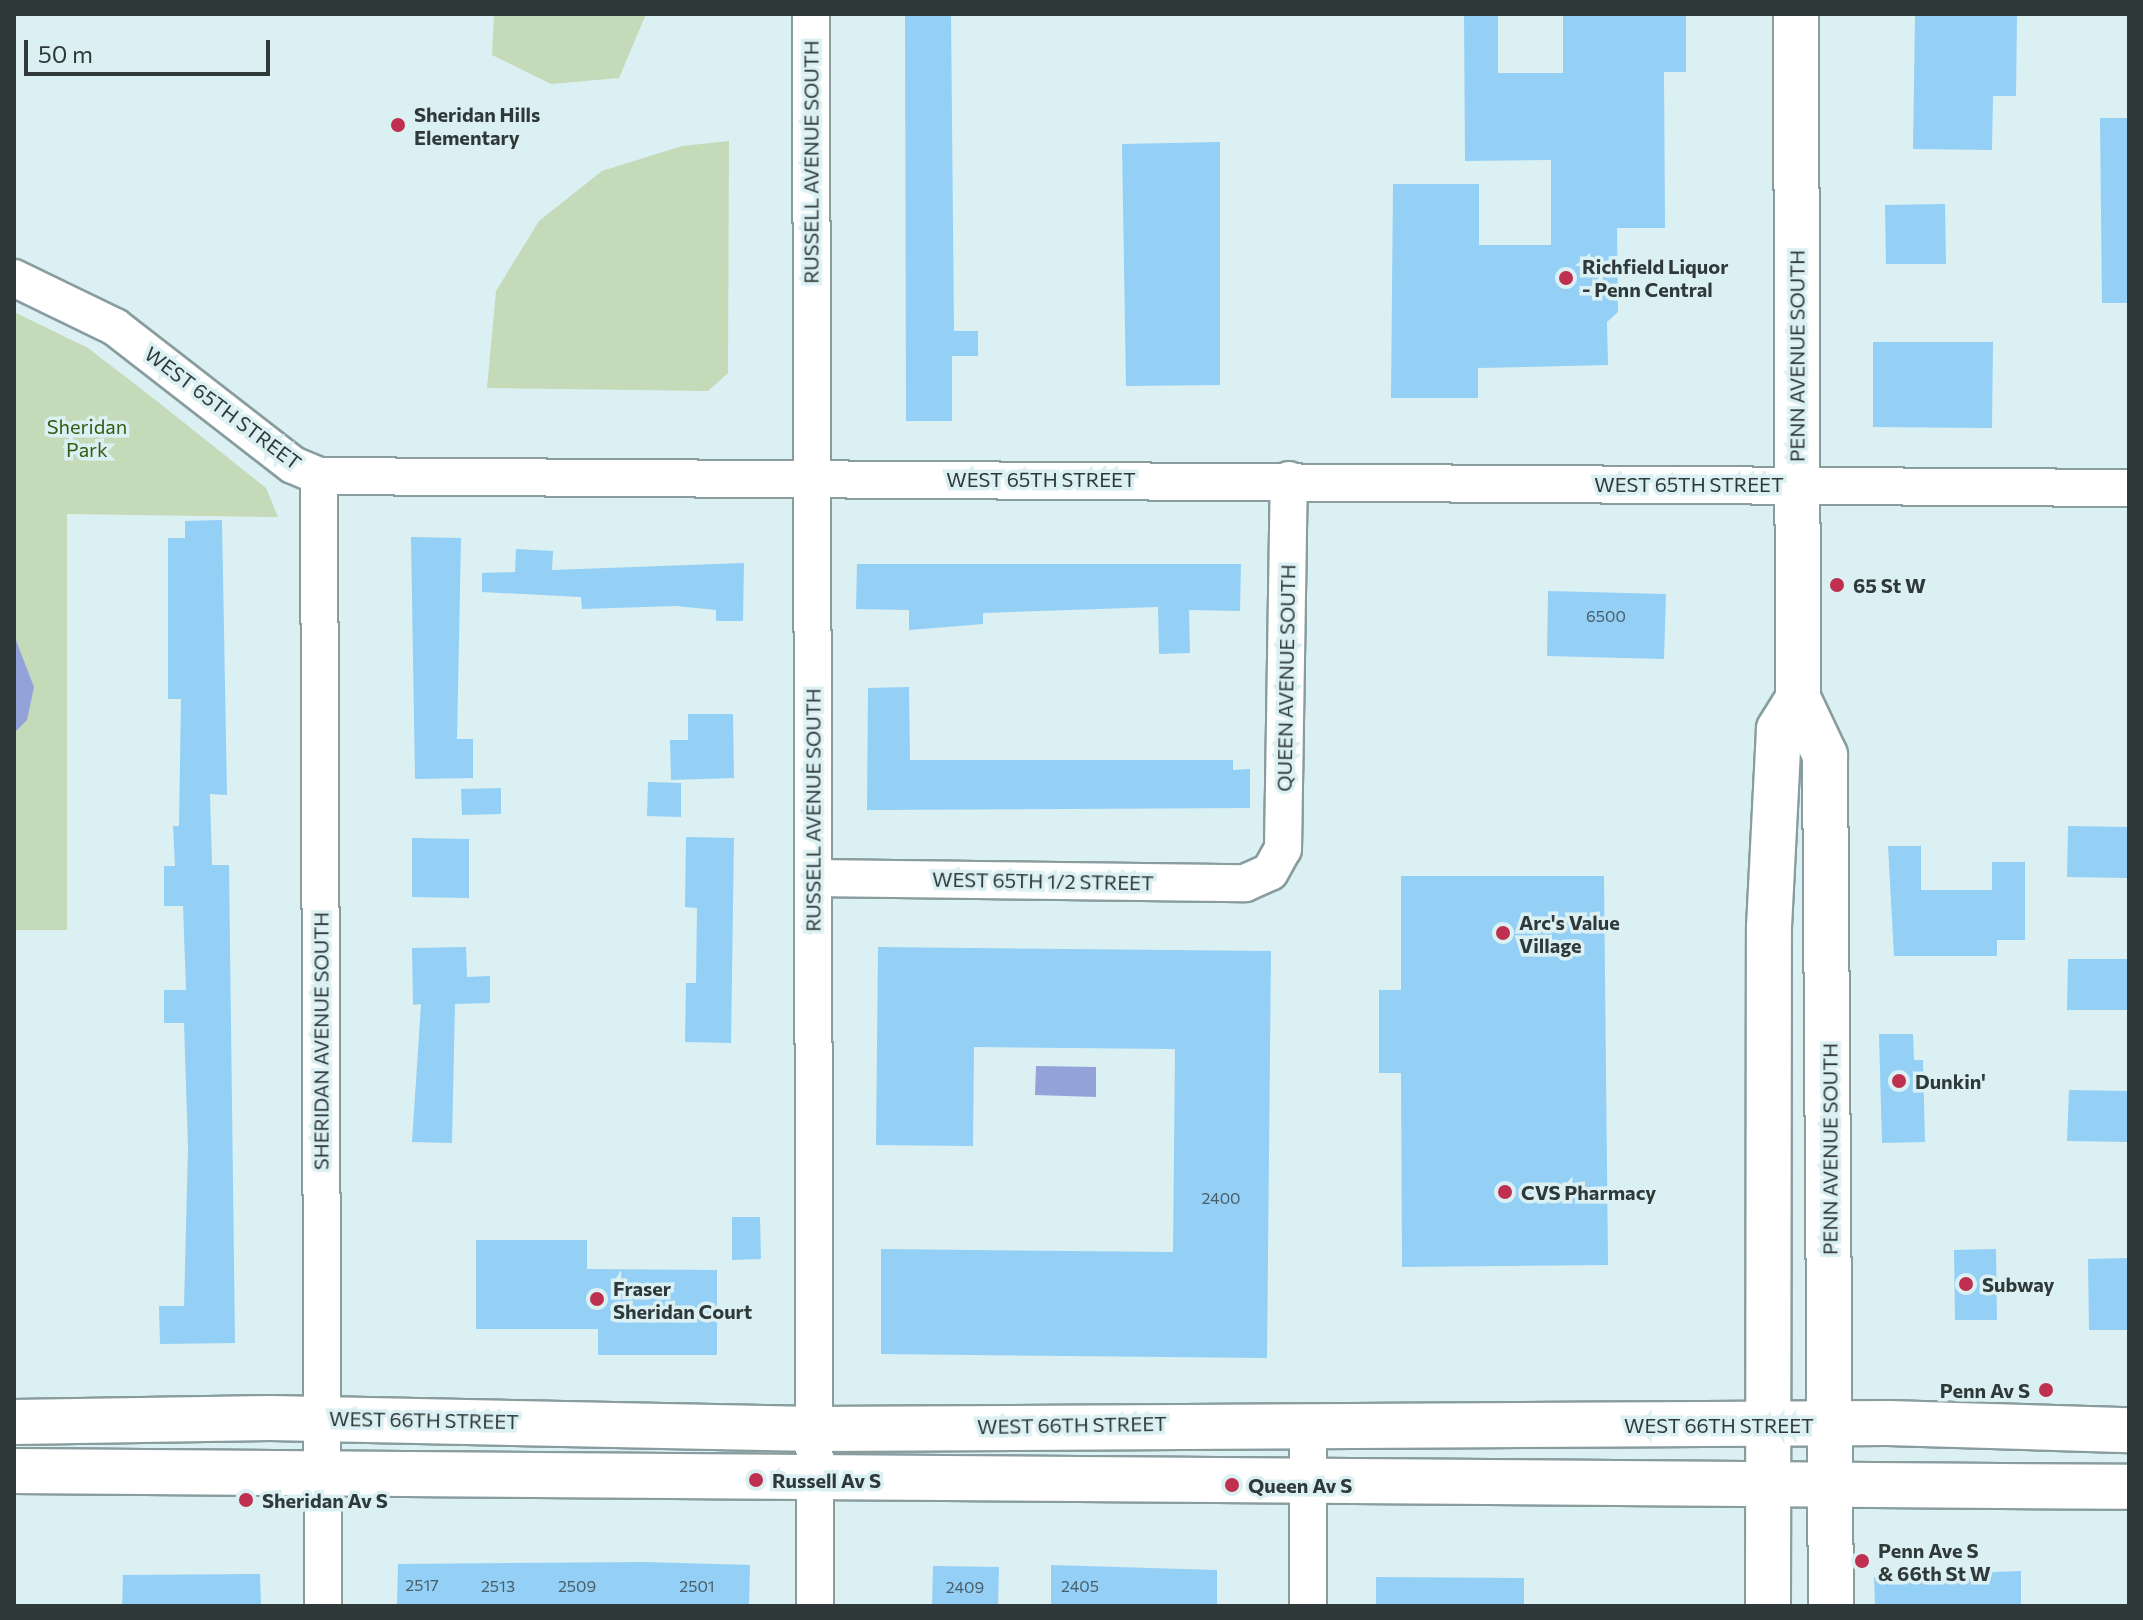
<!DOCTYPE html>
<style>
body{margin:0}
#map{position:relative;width:2143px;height:1620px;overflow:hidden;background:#dbf0f2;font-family:Commissioner,sans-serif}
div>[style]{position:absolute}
.green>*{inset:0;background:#c4dab8}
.water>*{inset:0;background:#93a3d9}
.building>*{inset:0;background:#94cff5}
.roads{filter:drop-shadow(2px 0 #899d9f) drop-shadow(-2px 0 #899d9f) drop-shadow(0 2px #899d9f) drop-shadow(0 -2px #899d9f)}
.minor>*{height:36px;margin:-18px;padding:0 18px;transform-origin:18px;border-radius:18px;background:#fff}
.major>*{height:44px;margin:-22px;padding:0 22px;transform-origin:22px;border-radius:22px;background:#fff}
.dots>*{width:22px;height:22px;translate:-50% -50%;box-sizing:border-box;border:4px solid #dbf0f2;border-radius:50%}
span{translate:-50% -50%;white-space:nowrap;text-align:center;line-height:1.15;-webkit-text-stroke:7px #dbf0f2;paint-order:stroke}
.number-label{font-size:16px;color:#495e68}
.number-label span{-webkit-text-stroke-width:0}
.poi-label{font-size:20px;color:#303939;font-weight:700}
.left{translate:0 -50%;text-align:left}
.right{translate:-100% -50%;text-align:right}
.street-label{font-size:20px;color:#303939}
.park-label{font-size:20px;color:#325b12}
.frame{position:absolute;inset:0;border:16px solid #303939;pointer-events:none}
.scale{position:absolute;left:24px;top:40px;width:246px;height:36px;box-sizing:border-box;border:4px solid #303939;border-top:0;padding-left:10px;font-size:24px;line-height:28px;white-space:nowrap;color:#303939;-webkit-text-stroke:6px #dbf0f2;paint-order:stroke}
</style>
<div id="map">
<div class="green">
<i style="clip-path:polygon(494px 14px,646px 14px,619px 78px,551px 84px,492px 55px)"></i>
<i style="clip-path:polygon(729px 141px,728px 373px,708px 391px,487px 388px,496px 291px,539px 221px,602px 171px,682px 146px)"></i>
<i style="clip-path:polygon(14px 312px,88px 348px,158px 402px,266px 488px,278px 517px,67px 514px,67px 930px,14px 930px)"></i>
</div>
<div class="water">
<i style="clip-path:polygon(14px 635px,34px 687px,27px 720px,14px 733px)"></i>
<i style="clip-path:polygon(1036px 1066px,1096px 1067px,1096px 1097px,1035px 1095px)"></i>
</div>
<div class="building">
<i style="clip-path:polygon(905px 14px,951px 14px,954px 331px,978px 331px,978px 356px,952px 356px,952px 421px,906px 421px)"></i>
<i style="clip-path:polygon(1464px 14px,1498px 14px,1498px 73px,1563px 73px,1563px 14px,1686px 14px,1686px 72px,1664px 72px,1665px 228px,1617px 228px,1618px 312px,1607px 322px,1608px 365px,1478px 368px,1478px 398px,1391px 398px,1393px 184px,1479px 184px,1479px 245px,1551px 245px,1551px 160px,1465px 161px)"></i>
<i style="clip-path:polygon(1915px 14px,2017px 14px,2016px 96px,1993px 96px,1992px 150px,1913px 149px)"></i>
<i style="clip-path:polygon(2100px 118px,2129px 118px,2129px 303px,2102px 303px)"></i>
<i style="clip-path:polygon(1220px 142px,1220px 385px,1126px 386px,1122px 144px)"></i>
<i style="clip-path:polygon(1945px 204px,1946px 264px,1886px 264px,1885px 205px)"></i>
<i style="clip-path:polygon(1873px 342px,1993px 342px,1992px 428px,1873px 427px)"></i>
<i style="clip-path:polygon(222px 520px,227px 795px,210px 794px,212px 865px,229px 865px,235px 1343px,160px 1344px,159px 1306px,184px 1306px,188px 1147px,184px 1023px,164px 1023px,164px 990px,186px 990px,183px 906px,164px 906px,164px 866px,175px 866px,173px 826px,179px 826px,181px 699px,168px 699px,168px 538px,185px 538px,185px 521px)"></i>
<i style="clip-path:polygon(411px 537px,461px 538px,457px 739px,473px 739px,473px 778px,415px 779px)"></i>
<i style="clip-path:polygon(516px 549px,553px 551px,552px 570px,744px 563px,743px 621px,716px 621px,716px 610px,676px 606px,582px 609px,581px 597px,482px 592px,482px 573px,515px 572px)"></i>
<i style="clip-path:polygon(857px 564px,1241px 564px,1240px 611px,1189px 610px,1190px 653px,1159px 654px,1158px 607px,983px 613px,983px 624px,909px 630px,909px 610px,856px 609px)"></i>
<i style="clip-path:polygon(1548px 591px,1666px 594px,1664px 659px,1547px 656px)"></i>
<i style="clip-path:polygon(909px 687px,910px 760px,1233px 760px,1233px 770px,1250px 769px,1250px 808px,867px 810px,868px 688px)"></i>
<i style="clip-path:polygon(688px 714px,733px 714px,734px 778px,671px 780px,670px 740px,688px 740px)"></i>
<i style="clip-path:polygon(648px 782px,681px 783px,681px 817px,647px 816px)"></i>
<i style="clip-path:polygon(501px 788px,501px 814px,462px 815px,461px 789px)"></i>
<i style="clip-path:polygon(2068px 826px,2129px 827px,2129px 878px,2067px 877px)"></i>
<i style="clip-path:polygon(686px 837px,734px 838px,731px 1043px,685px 1042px,686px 983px,696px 983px,697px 908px,685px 907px)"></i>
<i style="clip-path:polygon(412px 838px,469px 839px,469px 898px,412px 897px)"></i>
<i style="clip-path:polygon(1888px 846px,1921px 846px,1921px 890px,1992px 890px,1992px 862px,2025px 862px,2025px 940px,1997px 940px,1997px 956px,1894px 956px)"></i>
<i style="clip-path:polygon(1401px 876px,1604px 876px,1608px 1265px,1402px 1267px,1401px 1073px,1379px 1073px,1379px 990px,1401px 990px)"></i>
<i style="clip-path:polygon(466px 947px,467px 977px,490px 976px,490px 1003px,455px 1004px,452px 1143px,412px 1142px,421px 1004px,413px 1005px,412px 948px)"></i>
<i style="clip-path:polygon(878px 947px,1271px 951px,1267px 1358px,881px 1354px,881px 1249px,1173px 1252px,1175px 1049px,974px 1047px,973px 1146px,876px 1145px)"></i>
<i style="clip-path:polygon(2068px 959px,2129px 959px,2129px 1010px,2067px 1010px)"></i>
<i style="clip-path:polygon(1879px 1034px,1913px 1034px,1914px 1060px,1923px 1060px,1925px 1142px,1882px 1143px)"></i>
<i style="clip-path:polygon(2069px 1090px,2129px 1091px,2129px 1142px,2067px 1141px)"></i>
<i style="clip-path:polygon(732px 1217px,760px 1217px,761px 1259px,732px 1260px)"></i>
<i style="clip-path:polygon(476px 1240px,587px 1240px,587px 1269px,717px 1270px,717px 1355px,598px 1355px,598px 1329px,476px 1329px)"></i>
<i style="clip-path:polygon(1996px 1249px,1997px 1320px,1955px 1320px,1954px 1250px)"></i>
<i style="clip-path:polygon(2129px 1258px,2129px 1330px,2089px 1330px,2088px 1259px)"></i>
<i style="clip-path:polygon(646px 1562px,750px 1565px,749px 1606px,397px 1606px,398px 1564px)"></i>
<i style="clip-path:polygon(1051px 1565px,1217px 1570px,1217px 1606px,1051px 1606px)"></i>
<i style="clip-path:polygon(933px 1566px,999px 1567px,998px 1606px,932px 1606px)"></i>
<i style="clip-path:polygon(2021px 1571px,2021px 1606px,1875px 1606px,1874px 1577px)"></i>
<i style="clip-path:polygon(260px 1574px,261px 1606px,122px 1606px,123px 1575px)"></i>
<i style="clip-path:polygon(1376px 1577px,1524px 1578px,1524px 1606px,1376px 1606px)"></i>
</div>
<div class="roads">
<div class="minor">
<i style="left:811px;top:14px;width:1592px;rotate:89.86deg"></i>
<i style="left:14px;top:278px;width:112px;rotate:25.9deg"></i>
<i style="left:115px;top:327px;width:225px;rotate:37.8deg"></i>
<i style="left:293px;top:465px;width:28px;rotate:23deg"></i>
<i style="left:319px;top:476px;width:1810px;rotate:0.38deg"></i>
<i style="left:319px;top:476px;width:1130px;rotate:89.8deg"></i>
<i style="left:813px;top:878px;width:432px;rotate:0.7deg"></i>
<i style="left:1245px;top:883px;width:27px;rotate:-24deg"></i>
<i style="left:1270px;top:872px;width:26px;rotate:-61deg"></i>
<i style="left:1283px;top:849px;width:369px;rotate:-89.1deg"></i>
<i style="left:1308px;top:1606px;width:183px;rotate:-90deg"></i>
</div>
<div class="major">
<i style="left:1796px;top:14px;width:684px;rotate:89.83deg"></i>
<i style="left:1798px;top:698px;width:63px;rotate:64.7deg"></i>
<i style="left:1825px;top:755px;width:851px;rotate:89.6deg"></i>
<i style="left:14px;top:1422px;width:256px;rotate:-0.9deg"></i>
<i style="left:270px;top:1418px;width:544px;rotate:1.16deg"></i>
<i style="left:814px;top:1429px;width:1074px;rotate:-0.32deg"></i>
<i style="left:1888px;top:1423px;width:241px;rotate:1.7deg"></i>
<i style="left:14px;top:1471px;width:2115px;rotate:0.43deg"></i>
<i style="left:1768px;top:1606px;width:679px;rotate:-89.92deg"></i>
<i style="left:1769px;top:927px;width:198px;rotate:-87.1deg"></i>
<i style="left:1779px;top:729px;width:36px;rotate:-58deg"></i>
</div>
</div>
<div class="dots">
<i style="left:398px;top:125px;background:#bf2f4f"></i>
<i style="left:1566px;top:278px;background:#bf2f4f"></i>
<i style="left:1837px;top:585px;background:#bf2f4f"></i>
<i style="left:1503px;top:933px;background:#bf2f4f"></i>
<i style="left:1899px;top:1081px;background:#bf2f4f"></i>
<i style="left:1505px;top:1192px;background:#bf2f4f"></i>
<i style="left:1966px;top:1284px;background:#bf2f4f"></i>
<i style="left:597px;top:1299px;background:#bf2f4f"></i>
<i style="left:2046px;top:1390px;background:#bf2f4f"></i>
<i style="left:756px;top:1480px;background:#bf2f4f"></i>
<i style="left:1232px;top:1485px;background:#bf2f4f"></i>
<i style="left:246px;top:1500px;background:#bf2f4f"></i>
<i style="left:1862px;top:1561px;background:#bf2f4f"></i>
</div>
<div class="number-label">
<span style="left:1606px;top:616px">6500</span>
<span style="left:1221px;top:1198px">2400</span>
<span style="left:422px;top:1585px">2517</span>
<span style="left:498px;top:1586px">2513</span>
<span style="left:577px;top:1586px">2509</span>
<span style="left:697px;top:1586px">2501</span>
<span style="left:1080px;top:1586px">2405</span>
<span style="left:965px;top:1587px">2409</span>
</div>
<div class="poi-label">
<span class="left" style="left:414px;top:126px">Sheridan Hills<br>Elementary</span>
<span class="left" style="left:1582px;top:278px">Richfield Liquor<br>- Penn Central</span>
<span class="left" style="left:1853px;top:585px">65 St W</span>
<span class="left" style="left:1519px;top:934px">Arc's Value<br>Village</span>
<span class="left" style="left:1915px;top:1081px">Dunkin'</span>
<span class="left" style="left:1521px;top:1192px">CVS Pharmacy</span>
<span class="left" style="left:1982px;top:1284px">Subway</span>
<span class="left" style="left:613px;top:1300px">Fraser<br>Sheridan Court</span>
<span class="right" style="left:2030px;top:1390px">Penn Av S</span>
<span class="left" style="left:772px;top:1480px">Russell Av S</span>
<span class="left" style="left:1248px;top:1485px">Queen Av S</span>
<span class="left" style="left:262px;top:1500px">Sheridan Av S</span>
<span class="left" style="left:1878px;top:1562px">Penn Ave S<br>&amp; 66th St W</span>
</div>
<div class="street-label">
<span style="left:811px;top:162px;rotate:-90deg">RUSSELL AVENUE SOUTH</span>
<span style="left:1797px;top:356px;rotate:-90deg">PENN AVENUE SOUTH</span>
<span style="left:223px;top:408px;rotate:37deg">WEST 65TH STREET</span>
<span style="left:1041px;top:479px">WEST 65TH STREET</span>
<span style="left:1689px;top:484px">WEST 65TH STREET</span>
<span style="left:1286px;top:678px;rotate:-89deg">QUEEN AVENUE SOUTH</span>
<span style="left:813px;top:810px;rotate:-90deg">RUSSELL AVENUE SOUTH</span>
<span style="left:1043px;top:881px;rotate:1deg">WEST 65TH 1/2 STREET</span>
<span style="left:321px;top:1041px;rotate:-90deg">SHERIDAN AVENUE SOUTH</span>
<span style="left:1830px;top:1149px;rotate:-90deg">PENN AVENUE SOUTH</span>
<span style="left:424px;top:1420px;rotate:1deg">WEST 66TH STREET</span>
<span style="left:1072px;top:1425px;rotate:-1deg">WEST 66TH STREET</span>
<span style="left:1719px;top:1425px">WEST 66TH STREET</span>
</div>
<div class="park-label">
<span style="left:87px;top:438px">Sheridan<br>Park</span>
</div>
<div class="frame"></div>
<div class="scale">50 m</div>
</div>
